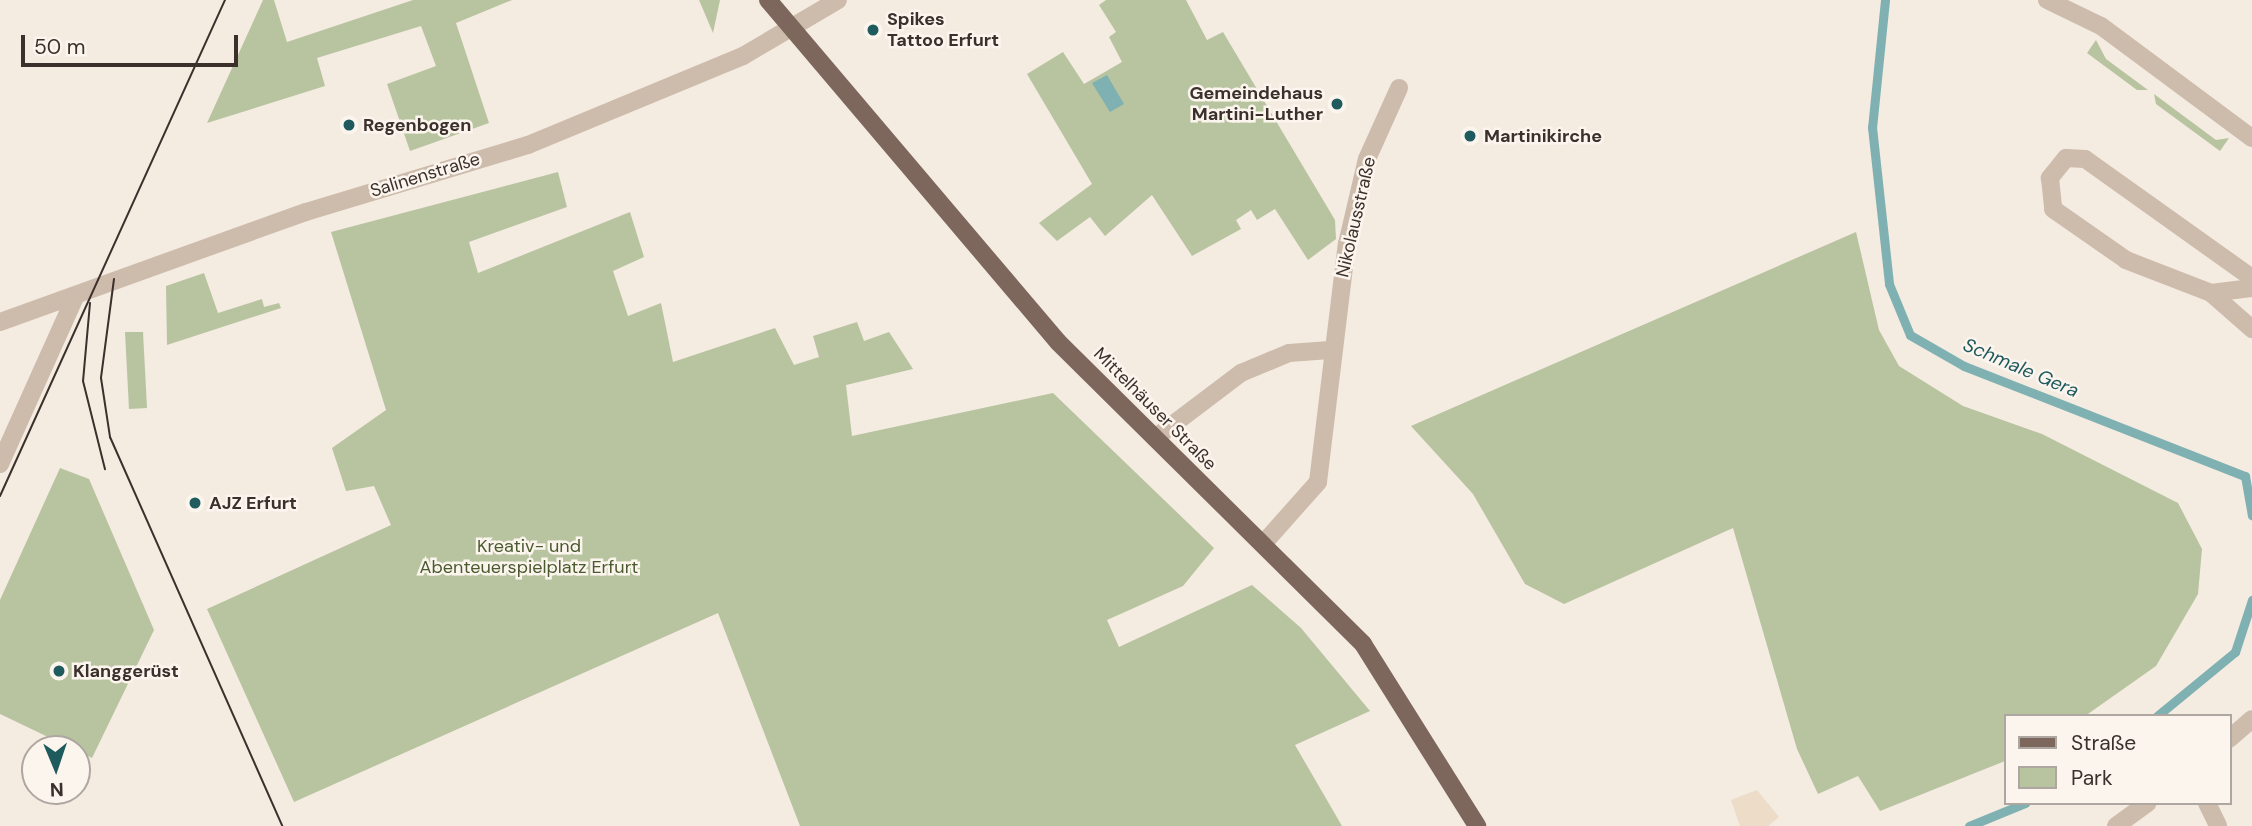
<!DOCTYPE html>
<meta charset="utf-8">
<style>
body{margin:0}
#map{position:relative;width:2252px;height:826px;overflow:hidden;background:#f4ebe1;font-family:"DM Sans",sans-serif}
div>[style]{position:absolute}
.green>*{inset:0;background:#b8c4a0}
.plaza>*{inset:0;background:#ecdcc8}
.water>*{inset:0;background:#7fb0b2}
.stream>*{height:9px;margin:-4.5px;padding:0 4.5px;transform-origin:4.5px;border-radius:4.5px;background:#7fb0b2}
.minor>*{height:18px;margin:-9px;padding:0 9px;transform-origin:9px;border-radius:9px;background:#cdbbac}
.major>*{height:18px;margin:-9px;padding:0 9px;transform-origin:9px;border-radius:9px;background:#7d675c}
.tram>*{height:2px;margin:-1px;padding:0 1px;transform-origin:1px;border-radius:1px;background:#3b302b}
.dots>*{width:19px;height:19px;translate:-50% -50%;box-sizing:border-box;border:4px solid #fbf5ee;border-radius:50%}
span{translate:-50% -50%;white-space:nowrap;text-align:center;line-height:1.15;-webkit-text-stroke:5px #fbf5ee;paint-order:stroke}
.poi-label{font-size:18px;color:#3b302b;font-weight:700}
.left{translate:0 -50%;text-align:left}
.right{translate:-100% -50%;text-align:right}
.street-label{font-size:18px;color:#3b302b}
.park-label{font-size:18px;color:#4a5a2e}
.water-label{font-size:19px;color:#1f5a5e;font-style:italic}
.legend{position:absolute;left:2004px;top:714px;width:228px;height:91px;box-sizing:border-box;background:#fbf5ee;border:2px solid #aea6a0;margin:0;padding:9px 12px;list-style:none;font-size:21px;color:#3b302b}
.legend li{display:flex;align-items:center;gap:14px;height:35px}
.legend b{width:35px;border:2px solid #aea6a0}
.north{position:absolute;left:21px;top:735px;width:70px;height:70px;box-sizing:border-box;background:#fbf5ee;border:2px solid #aea6a0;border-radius:50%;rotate:178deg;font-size:19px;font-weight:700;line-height:28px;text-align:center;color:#3b302b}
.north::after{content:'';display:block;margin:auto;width:24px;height:32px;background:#1f5a5e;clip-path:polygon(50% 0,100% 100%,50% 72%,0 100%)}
.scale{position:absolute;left:21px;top:35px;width:217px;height:32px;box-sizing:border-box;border:4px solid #3b302b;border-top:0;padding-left:9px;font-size:21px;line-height:24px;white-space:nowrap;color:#3b302b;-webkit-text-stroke:5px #fbf5ee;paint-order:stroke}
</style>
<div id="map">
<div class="green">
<i style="clip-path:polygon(263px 0,274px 0,287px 42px,413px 0,512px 0,456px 23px,489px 123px,410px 151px,387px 84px,436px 66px,421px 26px,317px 58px,325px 86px,207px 123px)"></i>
<i style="clip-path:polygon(699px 0,720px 0,713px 33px)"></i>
<i style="clip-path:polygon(1106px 0,1186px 0,1207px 40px,1223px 32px,1335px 220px,1336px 239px,1308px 260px,1275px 209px,1257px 220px,1251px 210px,1236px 220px,1241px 229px,1192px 256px,1152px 195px,1105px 236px,1090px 217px,1057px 241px,1039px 223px,1092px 184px,1027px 74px,1063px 52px,1084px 84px,1122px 62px,1109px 37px,1116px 32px,1099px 5px)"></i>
<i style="clip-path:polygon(2096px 40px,2106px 59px,2148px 90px,2137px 90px,2087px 53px)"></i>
<i style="clip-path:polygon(2154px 94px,2216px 140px,2229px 138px,2220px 151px,2156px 104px)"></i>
<i style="clip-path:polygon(558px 172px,567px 207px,469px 242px,478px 273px,630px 212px,644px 257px,613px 271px,628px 316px,661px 303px,673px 362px,775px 328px,794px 365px,819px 357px,813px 336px,857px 322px,864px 341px,889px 332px,913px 369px,846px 385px,852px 436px,1053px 393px,1214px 548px,1183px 586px,1107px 620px,1119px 647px,1252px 585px,1301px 628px,1370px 711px,1295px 745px,1342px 826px,800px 826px,718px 613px,294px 802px,207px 609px,391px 525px,374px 486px,346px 491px,332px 448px,386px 410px,331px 232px)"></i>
<i style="clip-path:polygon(1856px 232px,1879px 330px,1899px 366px,1963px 406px,2042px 434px,2178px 503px,2202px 549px,2198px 594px,2156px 666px,2085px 716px,2005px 716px,2005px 761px,1880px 811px,1858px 776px,1818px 794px,1797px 749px,1733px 528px,1564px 604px,1525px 584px,1473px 494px,1411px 426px)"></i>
<i style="clip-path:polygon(204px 273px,218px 313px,262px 299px,264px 307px,279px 303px,281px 308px,167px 345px,166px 286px)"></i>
<i style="clip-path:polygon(125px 332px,143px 332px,147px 408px,129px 409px)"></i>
<i style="clip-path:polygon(60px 468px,89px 479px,154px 630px,92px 758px,0 714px,0 600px)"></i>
</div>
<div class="plaza">
<i style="clip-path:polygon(1757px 790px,1779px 817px,1768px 826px,1740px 826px,1731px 800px)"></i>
</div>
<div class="water">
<i style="clip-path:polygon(1107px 75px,1124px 104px,1110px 112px,1092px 83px)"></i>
</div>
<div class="stream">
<i style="left:1885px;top:0;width:128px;rotate:95.8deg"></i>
<i style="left:1872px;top:127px;width:158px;rotate:83.8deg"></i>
<i style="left:1889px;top:284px;width:55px;rotate:67.6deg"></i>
<i style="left:1910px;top:335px;width:62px;rotate:29.9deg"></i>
<i style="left:1964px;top:366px;width:302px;rotate:21.4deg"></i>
<i style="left:2245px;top:476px;width:40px;rotate:80deg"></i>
<i style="left:2157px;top:716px;width:101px;rotate:-39.4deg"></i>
<i style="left:2235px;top:652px;width:55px;rotate:-71.9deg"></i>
<i style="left:1969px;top:826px;width:61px;rotate:-22.3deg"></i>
</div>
<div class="minor">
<i style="left:2047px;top:0;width:60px;rotate:25.7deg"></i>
<i style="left:2101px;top:26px;width:188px;rotate:36.6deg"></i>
<i style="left:2252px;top:278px;width:205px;rotate:-144.5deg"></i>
<i style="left:2085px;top:159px;width:19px;rotate:-177deg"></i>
<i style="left:2066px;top:158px;width:26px;rotate:129deg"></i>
<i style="left:2050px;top:178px;width:31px;rotate:84deg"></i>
<i style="left:2053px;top:209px;width:89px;rotate:34.9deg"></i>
<i style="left:2126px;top:260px;width:91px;rotate:21.2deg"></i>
<i style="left:2211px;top:293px;width:41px;rotate:-7deg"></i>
<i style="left:2211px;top:293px;width:55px;rotate:41.3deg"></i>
<i style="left:0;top:322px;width:325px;rotate:-19.8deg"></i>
<i style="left:306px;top:212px;width:232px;rotate:-16.8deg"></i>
<i style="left:528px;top:145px;width:233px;rotate:-22.5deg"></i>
<i style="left:743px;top:56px;width:110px;rotate:-30.5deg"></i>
<i style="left:1155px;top:438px;width:108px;rotate:-37.1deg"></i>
<i style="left:1241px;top:373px;width:52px;rotate:-22.6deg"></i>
<i style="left:1289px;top:353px;width:41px;rotate:-4.2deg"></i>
<i style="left:0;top:464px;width:183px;rotate:-65.8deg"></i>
<i style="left:1263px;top:544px;width:83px;rotate:-48.4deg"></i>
<i style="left:1318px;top:482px;width:240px;rotate:-83.1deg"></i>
<i style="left:1347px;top:244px;width:87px;rotate:-76.8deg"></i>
<i style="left:1367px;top:159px;width:78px;rotate:-65.7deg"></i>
<i style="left:2229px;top:739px;width:30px;rotate:-41deg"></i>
<i style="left:2207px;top:803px;width:25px;rotate:64deg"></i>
<i style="left:2116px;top:826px;width:39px;rotate:-36deg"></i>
</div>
<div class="major">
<i style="left:768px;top:0;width:448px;rotate:49.7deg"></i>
<i style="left:1058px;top:342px;width:429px;rotate:44.7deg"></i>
<i style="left:1363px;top:644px;width:215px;rotate:57.9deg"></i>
</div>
<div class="tram">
<i style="left:114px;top:279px;width:100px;rotate:97.5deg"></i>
<i style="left:101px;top:378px;width:60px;rotate:81.3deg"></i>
<i style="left:110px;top:437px;width:425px;rotate:66.1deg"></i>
<i style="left:90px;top:303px;width:78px;rotate:95.1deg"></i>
<i style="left:83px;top:381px;width:91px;rotate:76deg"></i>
<i style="left:0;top:496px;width:545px;rotate:-65.6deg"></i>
</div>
<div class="dots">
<i style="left:873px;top:30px;background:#1f5a5e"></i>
<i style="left:1337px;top:104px;background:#1f5a5e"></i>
<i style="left:349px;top:125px;background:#1f5a5e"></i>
<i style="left:1470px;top:136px;background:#1f5a5e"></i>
<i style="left:195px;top:503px;background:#1f5a5e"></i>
<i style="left:59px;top:671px;background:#1f5a5e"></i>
</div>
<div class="poi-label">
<span class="left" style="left:887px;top:30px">Spikes<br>Tattoo Erfurt</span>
<span class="right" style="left:1323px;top:104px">Gemeindehaus<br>Martini-Luther</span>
<span class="left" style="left:363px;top:125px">Regenbogen</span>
<span class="left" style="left:1484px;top:136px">Martinikirche</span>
<span class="left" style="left:209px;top:503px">AJZ Erfurt</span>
<span class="left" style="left:73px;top:671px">Klanggerüst</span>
</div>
<div class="street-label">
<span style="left:425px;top:175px;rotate:-17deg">Salinenstraße</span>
<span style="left:1356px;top:217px;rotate:-77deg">Nikolausstraße</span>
<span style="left:1155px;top:409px;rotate:45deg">Mittelhäuser Straße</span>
</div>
<div class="park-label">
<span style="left:529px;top:557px">Kreativ- und<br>Abenteuerspielplatz Erfurt</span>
</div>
<div class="water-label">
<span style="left:2021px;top:368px;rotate:23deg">Schmale Gera</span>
</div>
<ul class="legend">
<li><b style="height:9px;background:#7d675c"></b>Straße</li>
<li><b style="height:19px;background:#b8c4a0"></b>Park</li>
</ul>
<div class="north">N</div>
<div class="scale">50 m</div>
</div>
